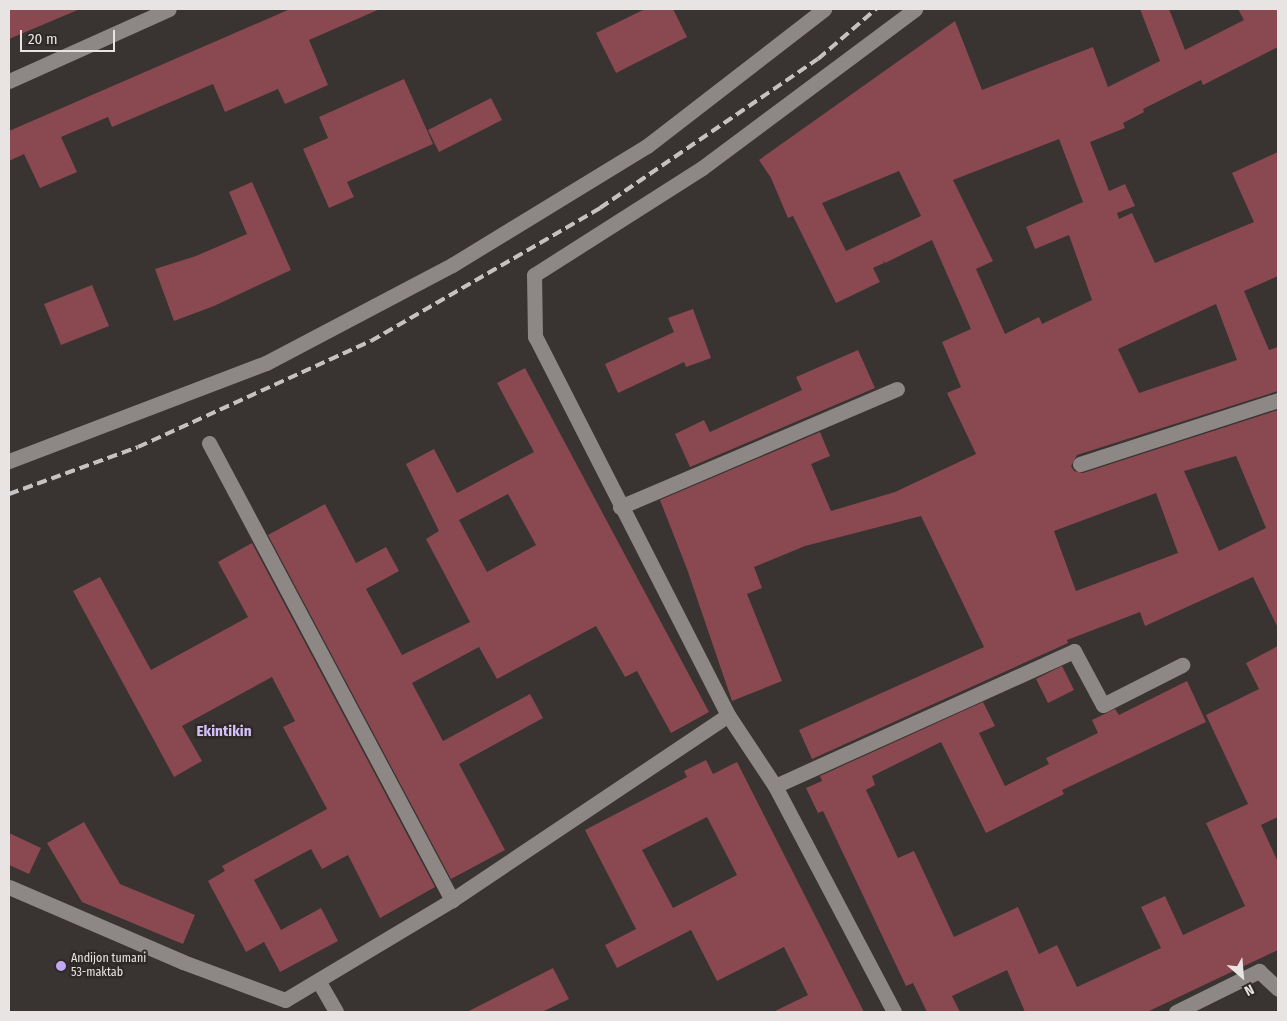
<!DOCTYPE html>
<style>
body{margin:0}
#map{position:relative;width:1287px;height:1021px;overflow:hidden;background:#393332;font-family:"Fira Sans Condensed",sans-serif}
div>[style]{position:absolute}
.building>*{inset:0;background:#8a4850}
.lane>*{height:15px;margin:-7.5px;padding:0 7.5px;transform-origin:7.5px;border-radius:7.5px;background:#8d8785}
.rail>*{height:4px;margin-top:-2px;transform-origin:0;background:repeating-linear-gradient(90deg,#c6c2c2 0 10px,transparent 0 15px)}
.dots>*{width:14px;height:14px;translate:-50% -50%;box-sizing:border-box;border:2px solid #2f2928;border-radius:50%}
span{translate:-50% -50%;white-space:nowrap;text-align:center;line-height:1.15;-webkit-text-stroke:5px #2f2928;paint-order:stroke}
.poi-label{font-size:12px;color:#e8e4e4}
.left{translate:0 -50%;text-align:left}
.quarter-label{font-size:15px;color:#d3c1fa;font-weight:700}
.frame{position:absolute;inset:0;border:10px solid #e8e4e4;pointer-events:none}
.north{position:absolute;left:1217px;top:951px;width:50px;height:50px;-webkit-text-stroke:4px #2f2928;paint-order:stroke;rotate:153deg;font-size:14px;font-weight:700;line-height:20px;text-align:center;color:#e8e4e4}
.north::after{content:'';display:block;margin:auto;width:18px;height:22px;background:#e8e4e4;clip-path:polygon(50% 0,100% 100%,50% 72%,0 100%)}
.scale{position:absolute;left:20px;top:30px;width:95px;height:22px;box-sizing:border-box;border:2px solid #e8e4e4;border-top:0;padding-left:6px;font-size:15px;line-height:18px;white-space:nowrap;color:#e8e4e4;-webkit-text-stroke:4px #2f2928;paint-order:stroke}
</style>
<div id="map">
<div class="building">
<i style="clip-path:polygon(9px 9px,80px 9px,9px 39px)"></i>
<i style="clip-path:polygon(290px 9px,380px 9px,309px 40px,328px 85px,285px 104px,278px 89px,225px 112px,213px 84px,112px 127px,108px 117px,61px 137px,77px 172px,40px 188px,24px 154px,9px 161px,9px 131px)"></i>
<i style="clip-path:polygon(645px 9px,673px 9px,687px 37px,616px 73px,596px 33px)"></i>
<i style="clip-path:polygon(evenodd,1140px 9px,1169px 9px,1185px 50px,1244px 20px,1238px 9px,1278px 9px,1278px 47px,1203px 85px,1201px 80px,1143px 109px,1144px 112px,1123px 123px,1125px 128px,1090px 142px,1109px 191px,1125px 184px,1135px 206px,1117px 213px,1119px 219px,1132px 213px,1155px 263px,1254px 222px,1232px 173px,1278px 152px,1278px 276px,1244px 291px,1269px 350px,1278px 347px,1278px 391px,1077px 455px,1071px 466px,1074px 471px,1083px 473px,1278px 410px,1278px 628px,1253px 577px,1145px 626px,1140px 612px,1067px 640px,1068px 643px,812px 759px,799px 730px,984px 647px,921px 516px,805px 546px,754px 567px,762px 588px,747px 594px,782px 681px,732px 701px,687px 569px,660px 500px,820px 432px,830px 456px,811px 464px,831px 511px,895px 492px,976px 454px,947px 393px,961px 387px,942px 342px,971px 329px,932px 240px,885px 263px,883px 260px,884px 263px,873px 268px,880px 282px,836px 303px,793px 216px,788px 218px,771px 178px,759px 160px,955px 21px,982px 90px,1093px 47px,1108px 87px,1160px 61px,1140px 9px,1059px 139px,1083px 202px,1026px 227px,1035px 249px,1069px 235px,1092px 300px,1042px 324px,1039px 317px,1005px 334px,976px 269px,993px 261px,953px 180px,1059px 139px,1140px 9px,899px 171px,921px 216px,846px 251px,822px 203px,899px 171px,1140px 9px,1216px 304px,1237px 360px,1139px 393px,1118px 349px,1216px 304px,1140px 9px,1236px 456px,1266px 528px,1219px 551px,1184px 471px,1236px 456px,1140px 9px,1156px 493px,1178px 553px,1076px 591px,1054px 531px,1156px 493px)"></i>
<i style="clip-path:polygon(404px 79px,433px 144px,347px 182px,354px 197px,329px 208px,303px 149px,328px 138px,319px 117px)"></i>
<i style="clip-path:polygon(491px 98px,502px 120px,439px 152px,428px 130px)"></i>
<i style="clip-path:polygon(252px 182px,291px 270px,214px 306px,174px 321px,155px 269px,196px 256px,247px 234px,229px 192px)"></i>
<i style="clip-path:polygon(92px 285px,109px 326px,61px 345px,44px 304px)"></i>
<i style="clip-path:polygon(693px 309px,711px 358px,686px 367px,684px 362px,618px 393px,605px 364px,674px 332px,668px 318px)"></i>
<i style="clip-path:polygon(858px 350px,875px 388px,690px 467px,675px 434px,704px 420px,710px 432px,802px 390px,796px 377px)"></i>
<i style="clip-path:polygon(evenodd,525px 368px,709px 712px,671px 733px,637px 671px,625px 677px,596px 626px,497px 679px,479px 647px,412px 683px,443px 741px,530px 694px,543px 718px,459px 764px,505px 850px,451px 879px,268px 535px,325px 504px,356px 563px,386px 547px,399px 571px,366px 589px,402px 655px,470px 622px,426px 539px,439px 531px,406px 464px,434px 449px,457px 493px,534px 452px,497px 383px,525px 368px,508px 494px,536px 545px,487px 572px,459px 520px,508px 494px)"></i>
<i style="clip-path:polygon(252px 543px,435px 887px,380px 918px,348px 855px,322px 869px,311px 849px,254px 880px,281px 930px,321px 908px,338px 941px,280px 972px,264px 942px,246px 952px,208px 881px,225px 871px,222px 866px,327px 809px,283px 727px,295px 721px,272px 677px,182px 726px,202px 761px,174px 777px,73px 591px,100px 577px,151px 670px,248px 617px,218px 562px)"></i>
<i style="clip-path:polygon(1278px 646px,1278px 817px,1261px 825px,1278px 862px,1278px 950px,1147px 1012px,1025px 1012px,1007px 970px,952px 996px,960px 1012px,927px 1012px,913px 983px,906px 986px,823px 811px,818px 813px,806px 788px,822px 781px,820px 776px,983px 702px,995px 726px,979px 733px,1005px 786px,1049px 764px,1046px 758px,1098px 733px,1092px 720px,1115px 709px,1119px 715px,1187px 681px,1206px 722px,1062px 790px,1064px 794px,986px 833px,941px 742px,872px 776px,875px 785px,866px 790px,898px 858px,914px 851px,954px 937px,1018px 907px,1039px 954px,1057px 945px,1077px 987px,1161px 948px,1141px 907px,1165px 896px,1183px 935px,1245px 906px,1206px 823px,1248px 804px,1206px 715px,1259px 689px,1246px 663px)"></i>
<i style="clip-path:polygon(1062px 666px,1074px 690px,1048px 703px,1036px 679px)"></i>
<i style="clip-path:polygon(evenodd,706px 760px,713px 774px,737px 762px,864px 1012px,773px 1012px,808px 995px,784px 947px,717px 981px,691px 930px,617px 968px,605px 945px,636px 929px,585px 830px,687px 777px,684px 771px,706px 760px,707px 817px,737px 875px,673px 908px,642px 850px,707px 817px)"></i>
<i style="clip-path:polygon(84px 822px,120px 884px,195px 915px,183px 944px,82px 902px,47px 843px)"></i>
<i style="clip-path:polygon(9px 833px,41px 848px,29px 874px,9px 865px)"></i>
<i style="clip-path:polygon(553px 968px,569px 999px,542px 1012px,467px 1012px)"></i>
</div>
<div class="lane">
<i style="left:9px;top:81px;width:175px;rotate:-24.2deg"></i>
<i style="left:209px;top:443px;width:518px;rotate:62deg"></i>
<i style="left:9px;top:461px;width:275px;rotate:-20.9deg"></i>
<i style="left:266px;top:363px;width:210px;rotate:-27.8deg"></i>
<i style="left:452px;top:265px;width:228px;rotate:-31.4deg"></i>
<i style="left:647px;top:146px;width:224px;rotate:-37.7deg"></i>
<i style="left:1080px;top:464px;width:208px;rotate:-17.9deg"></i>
<i style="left:620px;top:507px;width:301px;rotate:-23.1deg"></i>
<i style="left:728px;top:715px;width:424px;rotate:-117deg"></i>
<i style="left:535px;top:337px;width:62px;rotate:-90.9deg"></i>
<i style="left:534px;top:275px;width:199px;rotate:-32.5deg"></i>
<i style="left:702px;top:168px;width:266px;rotate:-36.7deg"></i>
<i style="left:775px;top:786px;width:328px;rotate:-24.3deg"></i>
<i style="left:1074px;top:651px;width:61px;rotate:61.8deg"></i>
<i style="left:1103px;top:705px;width:89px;rotate:-26.9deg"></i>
<i style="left:9px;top:887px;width:189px;rotate:23.3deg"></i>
<i style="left:183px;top:962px;width:109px;rotate:20.4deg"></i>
<i style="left:285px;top:1000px;width:195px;rotate:-30.9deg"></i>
<i style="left:452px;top:900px;width:332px;rotate:-33.8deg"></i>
<i style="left:728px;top:715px;width:85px;rotate:56.5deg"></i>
<i style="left:775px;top:786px;width:255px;rotate:62.2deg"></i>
<i style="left:319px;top:982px;width:34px;rotate:60deg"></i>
<i style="left:1176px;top:1012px;width:93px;rotate:-26.3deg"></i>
<i style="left:1259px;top:971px;width:26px;rotate:43deg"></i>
</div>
<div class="rail">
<i style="left:9px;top:494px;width:137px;rotate:-20deg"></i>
<i style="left:138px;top:447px;width:256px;rotate:-24.5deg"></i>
<i style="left:371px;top:341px;width:265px;rotate:-30.1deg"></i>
<i style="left:600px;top:208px;width:264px;rotate:-34.4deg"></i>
<i style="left:818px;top:59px;width:77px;rotate:-40.8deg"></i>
</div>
<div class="dots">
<i style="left:61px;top:966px;background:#c0a8f3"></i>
</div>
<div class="poi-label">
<span class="left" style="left:71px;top:966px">Andijon tumani<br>53-maktab</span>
</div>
<div class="quarter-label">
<span style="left:224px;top:732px">Ekintikin</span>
</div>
<div class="frame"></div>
<div class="north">N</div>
<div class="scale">20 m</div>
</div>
